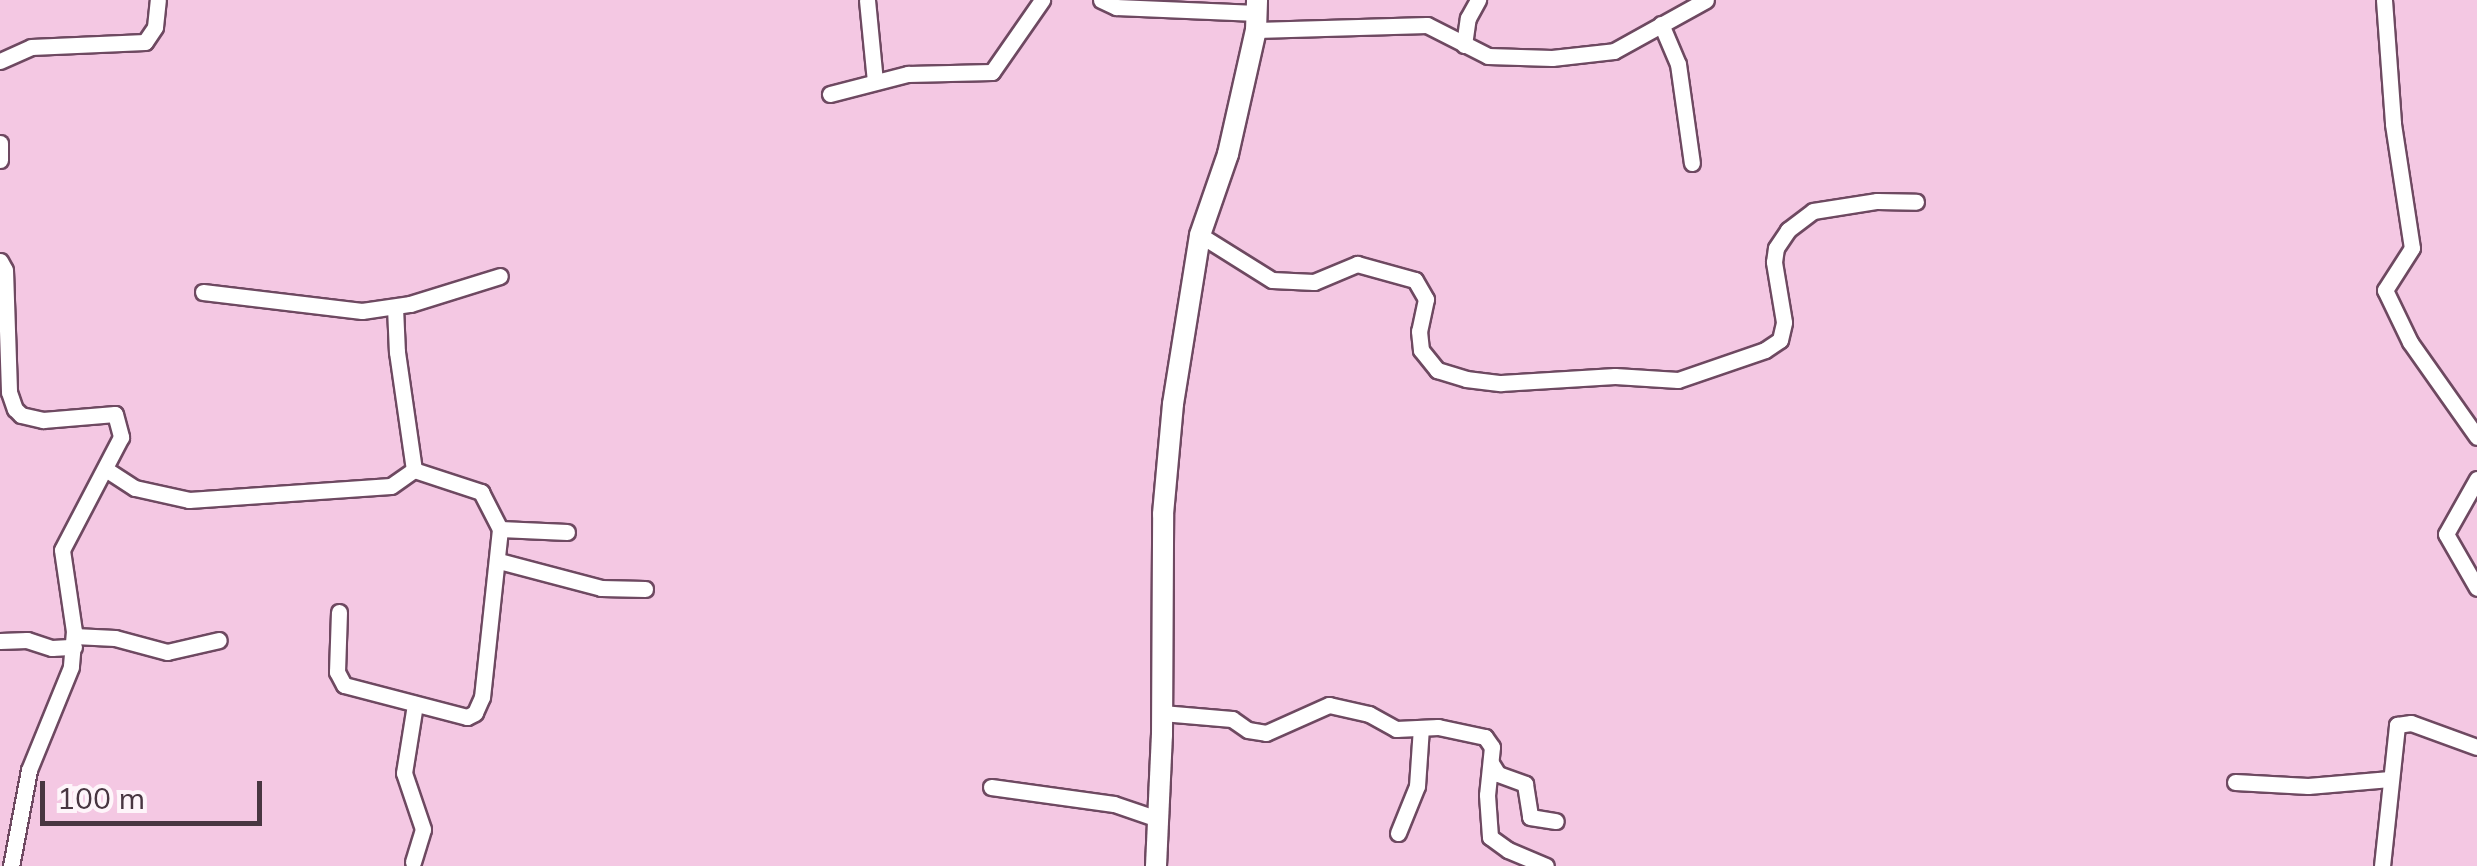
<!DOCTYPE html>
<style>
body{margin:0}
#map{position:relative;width:2477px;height:866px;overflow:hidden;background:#f4c8e3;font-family:Mulish,sans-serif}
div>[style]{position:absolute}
.roads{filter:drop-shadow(2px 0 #6e4961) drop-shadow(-2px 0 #6e4961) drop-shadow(0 2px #6e4961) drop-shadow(0 -2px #6e4961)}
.minor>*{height:15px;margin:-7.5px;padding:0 7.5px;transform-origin:7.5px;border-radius:7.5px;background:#fff}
.tertiary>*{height:20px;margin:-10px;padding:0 10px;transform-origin:10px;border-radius:10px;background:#fff}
span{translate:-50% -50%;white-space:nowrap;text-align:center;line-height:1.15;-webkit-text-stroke:8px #fef5fa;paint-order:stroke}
.scale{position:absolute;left:40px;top:781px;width:222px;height:45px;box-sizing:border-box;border:5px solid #483641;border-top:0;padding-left:12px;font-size:30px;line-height:35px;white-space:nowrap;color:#483641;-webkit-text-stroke:8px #fef5fa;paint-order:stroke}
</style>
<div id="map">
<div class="roads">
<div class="minor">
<i style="left:867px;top:0;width:81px;rotate:84.4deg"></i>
<i style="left:1101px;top:0;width:17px;rotate:25deg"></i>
<i style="left:1116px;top:7px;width:141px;rotate:2.4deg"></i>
<i style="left:2384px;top:0;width:124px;rotate:85.8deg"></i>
<i style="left:2393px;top:124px;width:125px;rotate:81.3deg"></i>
<i style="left:2412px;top:248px;width:50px;rotate:122.7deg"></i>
<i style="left:2385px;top:290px;width:58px;rotate:64.3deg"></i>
<i style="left:2410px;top:342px;width:116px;rotate:54.8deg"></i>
<i style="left:1661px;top:24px;width:43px;rotate:67deg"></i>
<i style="left:1678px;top:64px;width:100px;rotate:82deg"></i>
<i style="left:1256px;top:30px;width:171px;rotate:-1.7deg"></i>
<i style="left:1427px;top:25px;width:68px;rotate:26.9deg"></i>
<i style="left:1488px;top:56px;width:64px;rotate:1.8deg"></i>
<i style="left:1552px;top:58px;width:62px;rotate:-6.4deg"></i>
<i style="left:1614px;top:51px;width:105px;rotate:-29deg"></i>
<i style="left:1464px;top:45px;width:27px;rotate:-82deg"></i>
<i style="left:1468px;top:18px;width:21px;rotate:-61deg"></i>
<i style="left:0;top:61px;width:34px;rotate:-24deg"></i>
<i style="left:31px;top:47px;width:114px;rotate:-2.5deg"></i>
<i style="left:145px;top:42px;width:18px;rotate:-56deg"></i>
<i style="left:155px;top:27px;width:27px;rotate:-84deg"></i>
<i style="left:830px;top:94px;width:81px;rotate:-14.4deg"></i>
<i style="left:908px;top:74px;width:84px;rotate:-1.4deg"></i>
<i style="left:992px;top:72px;width:88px;rotate:-55.2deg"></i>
<i style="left:0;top:143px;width:17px;rotate:90deg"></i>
<i style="left:1200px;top:235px;width:85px;rotate:32deg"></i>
<i style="left:1272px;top:280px;width:42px;rotate:2.7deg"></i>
<i style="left:1314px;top:282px;width:47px;rotate:-22.7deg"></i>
<i style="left:1357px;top:264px;width:60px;rotate:15.4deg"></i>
<i style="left:1415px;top:280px;width:22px;rotate:60deg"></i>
<i style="left:1426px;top:299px;width:33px;rotate:102deg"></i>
<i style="left:1419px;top:331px;width:19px;rotate:84deg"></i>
<i style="left:1421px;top:350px;width:26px;rotate:51deg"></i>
<i style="left:1437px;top:370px;width:30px;rotate:17deg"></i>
<i style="left:1466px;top:379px;width:35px;rotate:7deg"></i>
<i style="left:1501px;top:383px;width:114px;rotate:-3.5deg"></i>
<i style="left:1615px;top:376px;width:63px;rotate:3.6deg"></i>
<i style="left:1678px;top:380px;width:92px;rotate:-19deg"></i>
<i style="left:1765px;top:350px;width:18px;rotate:-34deg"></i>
<i style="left:1780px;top:340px;width:18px;rotate:-77deg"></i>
<i style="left:1784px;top:322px;width:61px;rotate:-99.5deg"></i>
<i style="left:1774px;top:262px;width:14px;rotate:-82deg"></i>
<i style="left:1776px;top:248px;width:22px;rotate:-56deg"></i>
<i style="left:1788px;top:230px;width:31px;rotate:-37deg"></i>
<i style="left:1813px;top:211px;width:65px;rotate:-8.9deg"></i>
<i style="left:1877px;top:201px;width:39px;rotate:1deg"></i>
<i style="left:0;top:261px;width:10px;rotate:61deg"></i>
<i style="left:5px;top:270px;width:122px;rotate:88.1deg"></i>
<i style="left:9px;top:392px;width:18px;rotate:71deg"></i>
<i style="left:15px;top:409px;width:8px;rotate:45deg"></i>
<i style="left:21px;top:415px;width:23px;rotate:13deg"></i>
<i style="left:43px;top:420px;width:72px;rotate:-4.8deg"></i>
<i style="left:115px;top:414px;width:24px;rotate:75deg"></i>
<i style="left:121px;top:437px;width:127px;rotate:117.6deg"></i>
<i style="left:62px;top:550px;width:82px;rotate:81.6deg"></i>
<i style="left:74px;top:631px;width:36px;rotate:95deg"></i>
<i style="left:71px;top:667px;width:111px;rotate:112.2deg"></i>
<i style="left:29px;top:770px;width:98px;rotate:100.6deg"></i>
<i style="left:203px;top:292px;width:160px;rotate:6.8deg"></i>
<i style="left:362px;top:311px;width:49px;rotate:-8.3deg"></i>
<i style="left:410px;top:304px;width:94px;rotate:-17.3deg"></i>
<i style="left:395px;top:307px;width:45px;rotate:87.5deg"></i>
<i style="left:397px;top:352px;width:119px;rotate:81.8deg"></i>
<i style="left:107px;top:470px;width:33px;rotate:33deg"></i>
<i style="left:135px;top:488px;width:55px;rotate:12.5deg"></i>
<i style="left:189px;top:500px;width:202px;rotate:-4deg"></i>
<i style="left:391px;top:486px;width:28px;rotate:-35deg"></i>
<i style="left:414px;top:470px;width:71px;rotate:18.2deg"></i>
<i style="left:481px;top:492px;width:42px;rotate:62.8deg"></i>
<i style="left:500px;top:529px;width:169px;rotate:96.1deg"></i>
<i style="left:482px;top:697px;width:17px;rotate:114deg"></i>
<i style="left:475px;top:713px;width:9px;rotate:153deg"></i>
<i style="left:467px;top:717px;width:127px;rotate:-165.4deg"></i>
<i style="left:344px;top:685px;width:15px;rotate:-118deg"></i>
<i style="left:337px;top:672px;width:60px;rotate:-88.1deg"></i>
<i style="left:2477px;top:479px;width:63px;rotate:119.4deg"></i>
<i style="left:2446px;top:534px;width:62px;rotate:60.1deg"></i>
<i style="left:500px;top:529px;width:67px;rotate:2.6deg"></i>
<i style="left:499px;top:561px;width:106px;rotate:14.8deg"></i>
<i style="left:601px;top:588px;width:44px;rotate:1.3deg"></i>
<i style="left:74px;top:636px;width:41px;rotate:2.8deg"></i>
<i style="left:115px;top:638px;width:54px;rotate:15.1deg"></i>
<i style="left:167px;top:652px;width:53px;rotate:-13deg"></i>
<i style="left:0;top:641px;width:27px;rotate:-2deg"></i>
<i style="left:27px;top:640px;width:26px;rotate:18deg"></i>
<i style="left:52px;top:648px;width:22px;rotate:-3deg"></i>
<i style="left:1162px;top:713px;width:70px;rotate:4.9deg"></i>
<i style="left:1232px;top:719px;width:19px;rotate:35deg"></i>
<i style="left:1248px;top:730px;width:18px;rotate:9deg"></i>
<i style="left:1266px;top:733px;width:69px;rotate:-24deg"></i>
<i style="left:1329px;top:705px;width:41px;rotate:12.7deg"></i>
<i style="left:1369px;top:714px;width:31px;rotate:29deg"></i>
<i style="left:1396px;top:729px;width:42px;rotate:-2.7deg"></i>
<i style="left:1438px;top:727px;width:48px;rotate:12deg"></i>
<i style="left:1485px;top:737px;width:12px;rotate:55deg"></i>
<i style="left:1492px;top:747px;width:48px;rotate:95.9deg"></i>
<i style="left:1487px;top:795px;width:42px;rotate:85.9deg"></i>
<i style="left:1490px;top:837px;width:22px;rotate:36deg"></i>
<i style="left:1508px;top:850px;width:41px;rotate:22.8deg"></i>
<i style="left:1491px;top:763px;width:13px;rotate:58deg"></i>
<i style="left:1498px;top:774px;width:29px;rotate:20deg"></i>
<i style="left:1525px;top:784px;width:33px;rotate:81deg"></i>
<i style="left:1530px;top:817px;width:26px;rotate:9deg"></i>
<i style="left:2235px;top:782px;width:73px;rotate:3.1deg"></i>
<i style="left:2308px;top:786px;width:82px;rotate:-4.9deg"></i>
<i style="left:991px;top:787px;width:124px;rotate:7.9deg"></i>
<i style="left:1114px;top:804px;width:46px;rotate:18.8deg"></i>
<i style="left:1398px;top:833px;width:51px;rotate:-68deg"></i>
<i style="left:1417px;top:786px;width:58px;rotate:-86.1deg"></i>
<i style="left:413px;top:862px;width:34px;rotate:-73deg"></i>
<i style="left:423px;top:829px;width:59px;rotate:-108.7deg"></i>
<i style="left:404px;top:773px;width:70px;rotate:-80.9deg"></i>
<i style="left:2382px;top:866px;width:142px;rotate:-83.9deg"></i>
<i style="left:2397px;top:725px;width:14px;rotate:-8deg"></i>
<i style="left:2411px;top:723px;width:70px;rotate:20deg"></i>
</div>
<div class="tertiary">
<i style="left:1156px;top:866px;width:131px;rotate:-87.4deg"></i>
<i style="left:1162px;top:735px;width:221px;rotate:-89.7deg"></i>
<i style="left:1163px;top:514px;width:110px;rotate:-84.8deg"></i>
<i style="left:1173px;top:404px;width:171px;rotate:-80.9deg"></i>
<i style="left:1200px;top:235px;width:86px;rotate:-70.9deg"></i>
<i style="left:1228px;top:154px;width:127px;rotate:-77.3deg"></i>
<i style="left:1256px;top:30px;width:30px;rotate:-88deg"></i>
</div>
</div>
<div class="scale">100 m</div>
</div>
